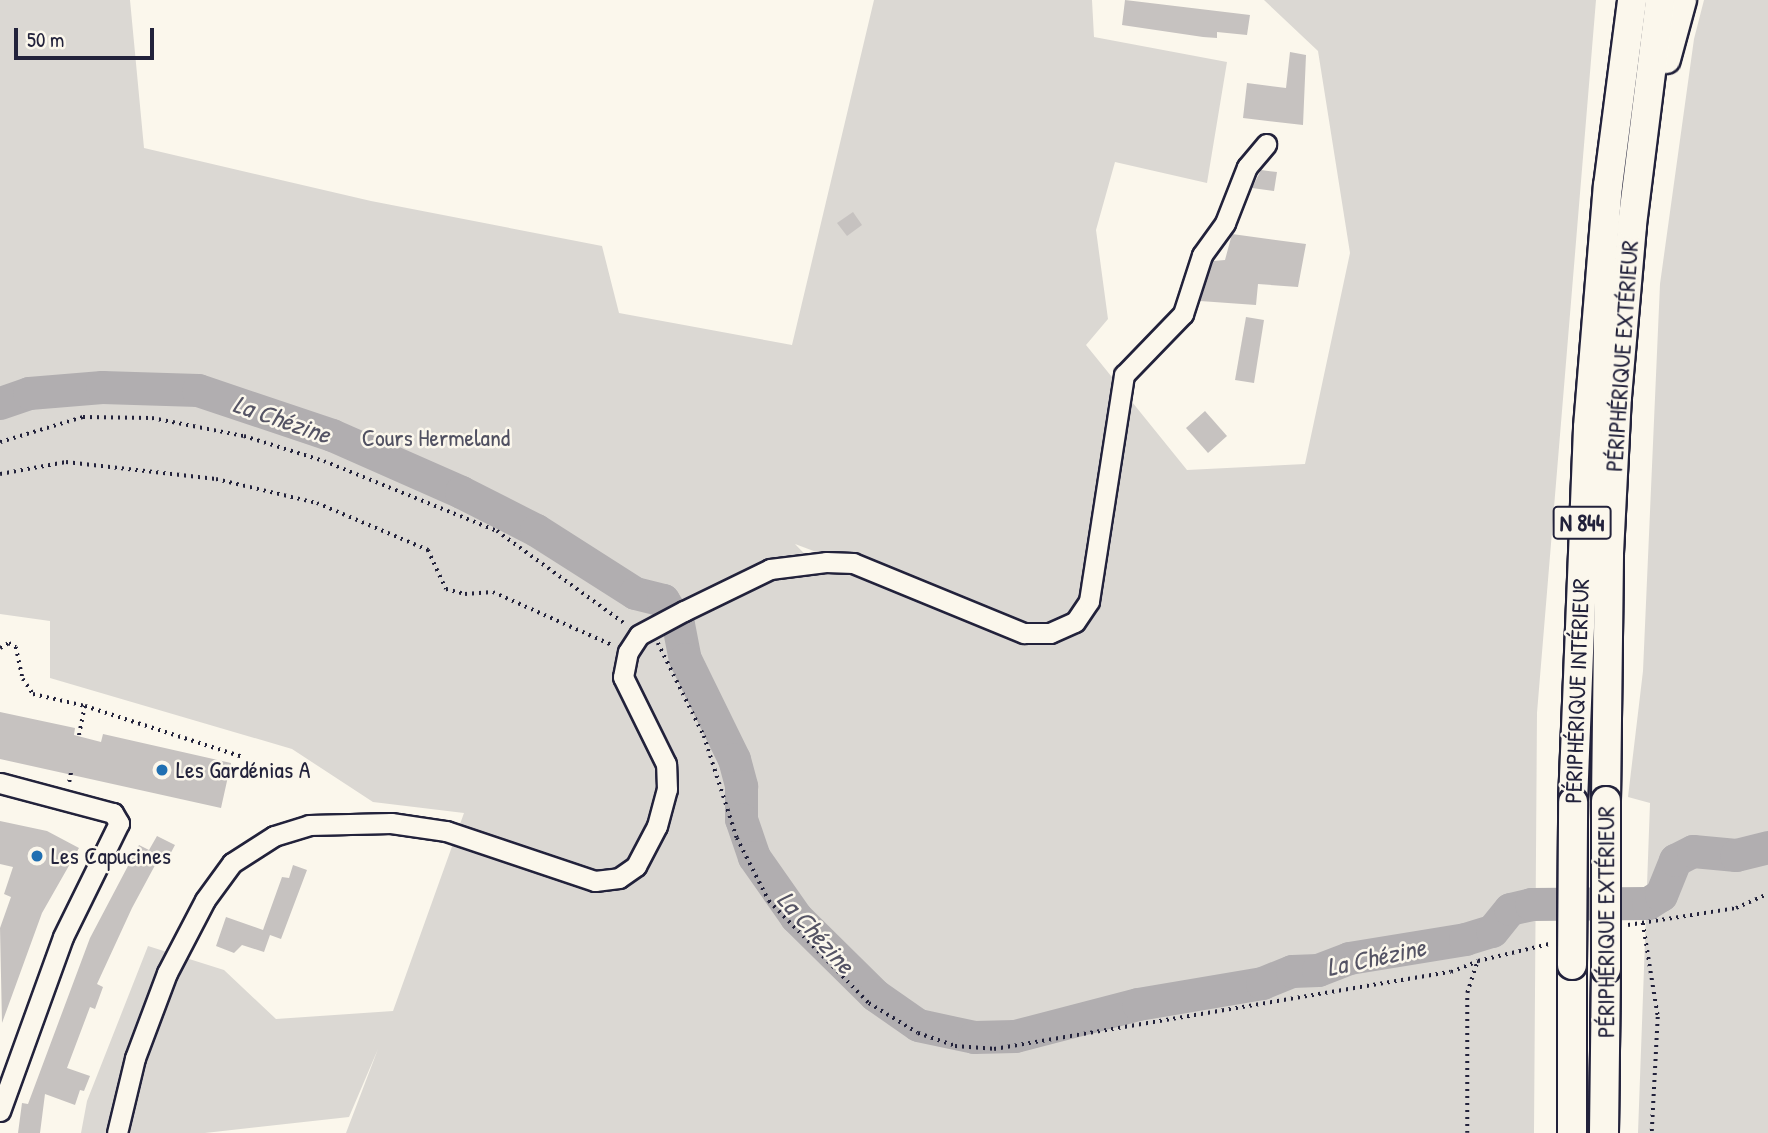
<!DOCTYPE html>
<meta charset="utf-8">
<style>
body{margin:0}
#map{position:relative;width:1768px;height:1133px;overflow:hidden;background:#fbf7ec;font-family:"Patrick Hand",sans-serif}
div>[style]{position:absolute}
.green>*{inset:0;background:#dbd8d3}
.river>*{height:33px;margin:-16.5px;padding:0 16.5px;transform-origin:16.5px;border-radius:16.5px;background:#b1aeb0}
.building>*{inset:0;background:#c6c2c0}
.path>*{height:3.5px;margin-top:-1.75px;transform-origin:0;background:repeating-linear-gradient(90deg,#22223b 0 2px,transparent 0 7px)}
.roads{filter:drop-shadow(2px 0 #22223b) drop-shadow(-2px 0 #22223b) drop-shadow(0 2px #22223b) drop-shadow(0 -2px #22223b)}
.minor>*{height:19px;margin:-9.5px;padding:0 9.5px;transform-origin:9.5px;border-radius:9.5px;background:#fbf7ec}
.highway>*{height:28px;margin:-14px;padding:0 14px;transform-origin:14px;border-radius:14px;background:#fbf7ec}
.bridges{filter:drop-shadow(2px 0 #22223b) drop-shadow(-2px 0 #22223b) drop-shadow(0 2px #22223b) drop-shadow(0 -2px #22223b)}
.highway-bridge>*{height:28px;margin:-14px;padding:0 14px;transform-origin:14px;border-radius:14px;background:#fbf7ec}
.dots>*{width:19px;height:19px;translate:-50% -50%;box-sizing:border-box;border:4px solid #fbf7ec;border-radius:50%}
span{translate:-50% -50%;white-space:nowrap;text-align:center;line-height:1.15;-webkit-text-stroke:5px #fbf7ec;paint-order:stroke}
.shield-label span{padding:2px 5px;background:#fbf7ec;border:2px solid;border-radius:5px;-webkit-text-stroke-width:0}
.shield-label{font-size:23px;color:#22223b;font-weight:700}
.street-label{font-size:24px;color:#22223b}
.park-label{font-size:24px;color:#505061}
.poi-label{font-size:24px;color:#22223b}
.left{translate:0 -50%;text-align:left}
.water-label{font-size:26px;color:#545364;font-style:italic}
.scale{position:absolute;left:14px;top:28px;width:140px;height:32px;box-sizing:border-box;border:4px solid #22223b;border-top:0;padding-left:9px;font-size:21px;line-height:24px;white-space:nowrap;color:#22223b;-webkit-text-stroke:5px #fbf7ec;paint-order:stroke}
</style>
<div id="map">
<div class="green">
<i style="clip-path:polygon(evenodd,0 0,130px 0,144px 148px,371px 201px,602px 246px,619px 313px,792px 345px,874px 0,1092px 0,1094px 37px,1227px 62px,1207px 183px,1115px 162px,1096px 230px,1108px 319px,1086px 345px,1187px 470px,1305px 464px,1350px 253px,1318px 51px,1264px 0,1596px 0,1537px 713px,1534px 1133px,346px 1133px,378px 1049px,349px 1117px,205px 1133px,81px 1133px,87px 1101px,148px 946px,224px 970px,276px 1019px,393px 1011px,464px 813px,373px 802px,292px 749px,50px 678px,50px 621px,0 614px,0 0,795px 544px,827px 556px,826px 575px,825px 575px,795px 544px)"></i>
<i style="clip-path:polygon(1704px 0,1768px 0,1768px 1133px,1638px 1133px,1650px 803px,1628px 797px,1643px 671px,1660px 284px,1694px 39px)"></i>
</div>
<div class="river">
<i style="left:0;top:403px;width:31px;rotate:-19deg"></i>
<i style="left:29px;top:393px;width:73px;rotate:-4.7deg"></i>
<i style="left:102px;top:387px;width:96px;rotate:1.8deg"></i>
<i style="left:198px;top:390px;width:141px;rotate:18.6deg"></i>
<i style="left:332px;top:435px;width:141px;rotate:23.8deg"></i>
<i style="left:461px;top:492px;width:84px;rotate:26.9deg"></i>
<i style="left:536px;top:530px;width:117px;rotate:32.5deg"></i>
<i style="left:635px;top:593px;width:29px;rotate:14deg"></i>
<i style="left:663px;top:600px;width:28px;rotate:58deg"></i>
<i style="left:678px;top:624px;width:36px;rotate:79deg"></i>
<i style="left:685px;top:659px;width:111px;rotate:63.9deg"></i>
<i style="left:734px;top:759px;width:28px;rotate:75deg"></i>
<i style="left:741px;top:786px;width:33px;rotate:90deg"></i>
<i style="left:741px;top:819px;width:40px;rotate:71.1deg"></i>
<i style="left:754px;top:857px;width:73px;rotate:55deg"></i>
<i style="left:796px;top:917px;width:111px;rotate:44.6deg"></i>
<i style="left:875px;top:995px;width:52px;rotate:34.9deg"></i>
<i style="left:918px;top:1025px;width:57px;rotate:12.1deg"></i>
<i style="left:974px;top:1037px;width:41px;rotate:-1.4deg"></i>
<i style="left:1015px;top:1036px;width:127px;rotate:-14.6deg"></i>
<i style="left:1138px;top:1004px;width:126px;rotate:-9.6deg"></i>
<i style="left:1262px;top:983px;width:32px;rotate:-22deg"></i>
<i style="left:1292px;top:971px;width:26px;rotate:-2deg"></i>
<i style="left:1318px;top:970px;width:33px;rotate:-21deg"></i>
<i style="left:1349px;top:958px;width:118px;rotate:-9.3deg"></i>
<i style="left:1465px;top:939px;width:28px;rotate:-17deg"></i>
<i style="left:1492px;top:931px;width:28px;rotate:-51deg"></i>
<i style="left:1510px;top:909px;width:22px;rotate:-13deg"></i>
<i style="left:1531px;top:904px;width:117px;rotate:-0.5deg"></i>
<i style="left:1648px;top:903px;width:15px;rotate:-32deg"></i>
<i style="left:1661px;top:895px;width:38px;rotate:-68deg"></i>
<i style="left:1675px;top:860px;width:20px;rotate:-27deg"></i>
<i style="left:1693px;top:851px;width:43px;rotate:5.3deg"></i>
<i style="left:1736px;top:855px;width:33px;rotate:-14deg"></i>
</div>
<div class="building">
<i style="clip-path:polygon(1125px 0,1250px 15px,1247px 35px,1217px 32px,1217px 38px,1203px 37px,1122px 25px)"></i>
<i style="clip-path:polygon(1290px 52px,1306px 55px,1303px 125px,1243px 118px,1247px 83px,1286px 88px)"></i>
<i style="clip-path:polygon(1261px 170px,1277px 172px,1274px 191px,1252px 188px)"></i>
<i style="clip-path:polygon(853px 212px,862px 225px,847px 236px,837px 223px)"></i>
<i style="clip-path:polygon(1232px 234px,1306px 244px,1298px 287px,1258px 284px,1256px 305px,1200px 301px,1213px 261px,1225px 260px)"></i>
<i style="clip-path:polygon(1246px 317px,1264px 320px,1254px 383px,1235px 380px)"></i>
<i style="clip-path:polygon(1205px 411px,1227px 436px,1208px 453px,1186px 428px)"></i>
<i style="clip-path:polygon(0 712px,75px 728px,74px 735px,101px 742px,103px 734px,231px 763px,221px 808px,0 759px)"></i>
<i style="clip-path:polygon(0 821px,47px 831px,79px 848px,42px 913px,2px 1023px,0 928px,11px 897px,4px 894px,13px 867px,0 864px)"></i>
<i style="clip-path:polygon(157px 836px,175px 845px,167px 860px,160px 856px,132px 908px,97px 984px,103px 987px,95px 1009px,90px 1007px,67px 1068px,90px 1076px,84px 1091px,80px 1090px,75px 1105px,45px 1094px,40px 1133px,18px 1133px,22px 1103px,28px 1104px,90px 938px,139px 845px,149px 850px)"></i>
<i style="clip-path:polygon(293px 865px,307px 870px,281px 939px,270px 935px,264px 952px,242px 945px,234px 953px,216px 946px,226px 917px,263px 930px,282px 877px,289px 878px)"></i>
</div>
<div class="path">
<i style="left:0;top:442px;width:87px;rotate:-16.8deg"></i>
<i style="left:83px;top:417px;width:69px;rotate:0.8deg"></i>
<i style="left:152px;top:418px;width:94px;rotate:11.1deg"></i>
<i style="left:244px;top:436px;width:84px;rotate:17.4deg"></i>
<i style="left:324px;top:461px;width:187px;rotate:22deg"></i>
<i style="left:497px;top:531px;width:160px;rotate:35.9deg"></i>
<i style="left:0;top:474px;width:67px;rotate:-10.3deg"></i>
<i style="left:66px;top:462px;width:151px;rotate:6.5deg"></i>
<i style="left:216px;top:479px;width:104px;rotate:13.4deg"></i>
<i style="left:317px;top:503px;width:121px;rotate:22.9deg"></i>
<i style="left:428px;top:550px;width:43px;rotate:65.2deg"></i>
<i style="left:446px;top:589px;width:20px;rotate:15deg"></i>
<i style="left:465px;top:594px;width:28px;rotate:-4deg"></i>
<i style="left:493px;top:592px;width:130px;rotate:24deg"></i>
<i style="left:658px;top:643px;width:104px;rotate:63.7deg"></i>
<i style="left:704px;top:736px;width:107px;rotate:72.1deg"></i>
<i style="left:737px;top:838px;width:71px;rotate:63.1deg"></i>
<i style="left:769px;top:901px;width:143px;rotate:45.6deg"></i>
<i style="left:869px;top:1003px;width:57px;rotate:31.5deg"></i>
<i style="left:918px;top:1033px;width:39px;rotate:19deg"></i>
<i style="left:955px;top:1046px;width:39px;rotate:4deg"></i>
<i style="left:994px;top:1049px;width:463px;rotate:-9.6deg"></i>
<i style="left:1451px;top:972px;width:29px;rotate:-22deg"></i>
<i style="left:1478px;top:961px;width:73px;rotate:-13.5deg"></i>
<i style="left:0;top:648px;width:10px;rotate:-29deg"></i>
<i style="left:9px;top:643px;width:8px;rotate:30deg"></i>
<i style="left:16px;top:647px;width:33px;rotate:78deg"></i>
<i style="left:23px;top:679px;width:18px;rotate:56deg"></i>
<i style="left:33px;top:694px;width:53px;rotate:13deg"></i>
<i style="left:85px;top:706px;width:32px;rotate:101deg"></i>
<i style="left:85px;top:706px;width:166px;rotate:17.9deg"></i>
<i style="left:69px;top:782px;width:10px;rotate:-79deg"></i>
<i style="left:1643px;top:923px;width:95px;rotate:80.9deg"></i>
<i style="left:1658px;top:1017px;width:116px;rotate:93deg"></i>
<i style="left:1628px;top:925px;width:109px;rotate:-8.9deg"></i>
<i style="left:1736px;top:908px;width:35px;rotate:-24deg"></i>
<i style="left:1467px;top:1133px;width:140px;rotate:-90deg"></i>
<i style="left:1467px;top:993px;width:32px;rotate:-72deg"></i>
</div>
<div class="roads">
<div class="minor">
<i style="left:0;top:783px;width:117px;rotate:14.9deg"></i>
<i style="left:113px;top:813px;width:12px;rotate:59deg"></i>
<i style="left:119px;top:823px;width:127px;rotate:116.2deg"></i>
<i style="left:63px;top:937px;width:185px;rotate:109.9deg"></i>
<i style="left:117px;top:1133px;width:77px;rotate:-76.5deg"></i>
<i style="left:135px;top:1058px;width:91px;rotate:-69.4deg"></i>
<i style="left:167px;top:973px;width:82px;rotate:-62.5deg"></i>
<i style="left:205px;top:900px;width:46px;rotate:-53.9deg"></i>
<i style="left:232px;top:863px;width:50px;rotate:-32.7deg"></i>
<i style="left:274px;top:836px;width:37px;rotate:-17deg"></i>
<i style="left:309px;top:825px;width:82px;rotate:-1.4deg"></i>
<i style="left:391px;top:823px;width:56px;rotate:8.3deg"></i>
<i style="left:446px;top:831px;width:157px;rotate:18.6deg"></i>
<i style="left:595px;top:881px;width:24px;rotate:-7deg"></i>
<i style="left:619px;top:878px;width:21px;rotate:-35deg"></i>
<i style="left:636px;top:866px;width:45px;rotate:-62.3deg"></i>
<i style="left:657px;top:826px;width:38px;rotate:-75deg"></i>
<i style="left:667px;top:789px;width:25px;rotate:-92deg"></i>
<i style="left:666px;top:764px;width:97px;rotate:-116.3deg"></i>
<i style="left:623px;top:677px;width:25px;rotate:-79deg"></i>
<i style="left:628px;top:652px;width:20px;rotate:-57deg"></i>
<i style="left:639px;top:635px;width:51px;rotate:-28.1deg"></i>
<i style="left:684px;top:611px;width:96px;rotate:-26deg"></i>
<i style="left:770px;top:569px;width:56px;rotate:-7.1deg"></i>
<i style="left:826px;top:562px;width:27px;rotate:2deg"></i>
<i style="left:853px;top:563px;width:185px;rotate:22.3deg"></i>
<i style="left:1024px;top:633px;width:26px"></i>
<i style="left:1050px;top:633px;width:27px;rotate:-24deg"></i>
<i style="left:1075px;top:622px;width:25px;rotate:-56deg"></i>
<i style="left:1089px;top:601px;width:229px;rotate:-81.2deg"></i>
<i style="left:1124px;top:375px;width:85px;rotate:-46deg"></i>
<i style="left:1183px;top:314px;width:62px;rotate:-72.1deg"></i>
<i style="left:1202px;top:255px;width:39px;rotate:-54deg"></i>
<i style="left:1225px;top:223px;width:60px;rotate:-68.6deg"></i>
<i style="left:1247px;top:167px;width:30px;rotate:-50deg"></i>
</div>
<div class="highway">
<i style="left:1666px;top:59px;width:61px;rotate:-74.8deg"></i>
<i style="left:1606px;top:801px;width:248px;rotate:-89.3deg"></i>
<i style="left:1609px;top:553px;width:156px;rotate:-87.1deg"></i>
<i style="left:1617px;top:397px;width:173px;rotate:-85deg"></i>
<i style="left:1632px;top:225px;width:227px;rotate:-82.9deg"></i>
<i style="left:1573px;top:802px;width:375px;rotate:-87.7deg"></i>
<i style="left:1588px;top:427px;width:242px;rotate:-85.3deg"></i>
<i style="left:1608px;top:186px;width:188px;rotate:-82.6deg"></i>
<i style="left:1572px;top:965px;width:168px;rotate:90deg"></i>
<i style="left:1604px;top:1133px;width:164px;rotate:-89.3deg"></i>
</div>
</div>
<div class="bridges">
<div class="highway-bridge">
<i style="left:1572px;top:965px;width:163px;rotate:-89.6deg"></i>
<i style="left:1606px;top:969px;width:168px;rotate:-90deg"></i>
</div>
</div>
<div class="dots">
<i style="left:162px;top:770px;background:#1f6fb2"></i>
<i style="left:37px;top:856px;background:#1f6fb2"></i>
</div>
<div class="shield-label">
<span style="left:1582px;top:523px">N 844</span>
</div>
<div class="street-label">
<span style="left:1622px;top:356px;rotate:-86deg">PÉRIPHÉRIQUE EXTÉRIEUR</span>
<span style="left:1577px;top:691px;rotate:-88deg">PÉRIPHÉRIQUE INTÉRIEUR</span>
<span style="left:1606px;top:922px;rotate:-90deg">PÉRIPHÉRIQUE EXTÉRIEUR</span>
</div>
<div class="park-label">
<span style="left:436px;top:438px">Cours Hermeland</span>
</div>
<div class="poi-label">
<span class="left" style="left:176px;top:770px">Les Gardénias A</span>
<span class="left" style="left:51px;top:856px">Les Capucines</span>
</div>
<div class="water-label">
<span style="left:282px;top:419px;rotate:19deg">La Chézine</span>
<span style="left:816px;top:932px;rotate:48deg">La Chézine</span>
<span style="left:1376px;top:957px;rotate:-12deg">La Chézine</span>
</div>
<div class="scale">50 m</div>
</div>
